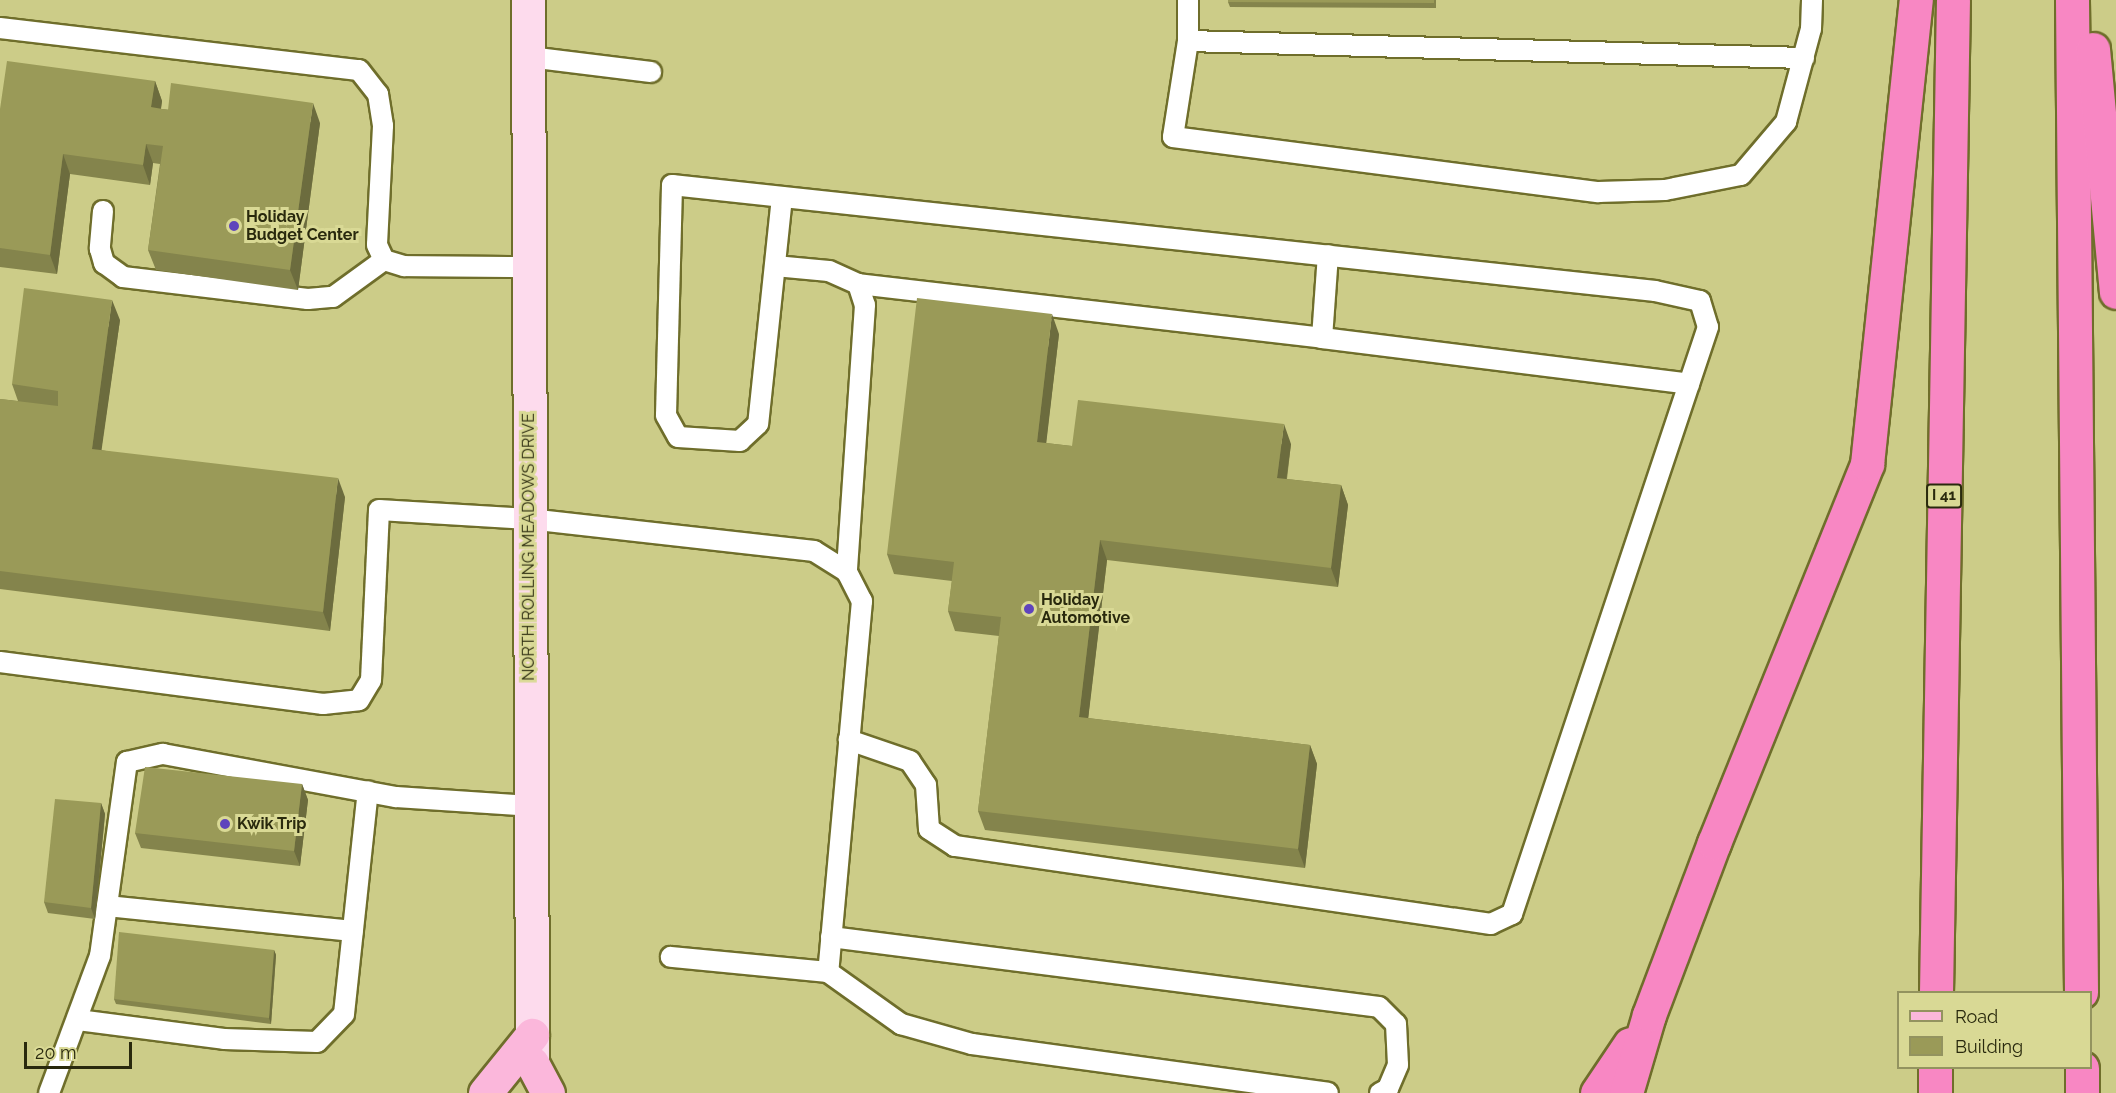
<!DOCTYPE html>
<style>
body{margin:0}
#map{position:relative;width:2116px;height:1093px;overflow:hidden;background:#cc8;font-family:Raleway,sans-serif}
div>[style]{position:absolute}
.roads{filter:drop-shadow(2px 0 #6f6e2b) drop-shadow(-2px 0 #6f6e2b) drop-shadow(0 2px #6f6e2b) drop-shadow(0 -2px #6f6e2b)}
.service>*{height:20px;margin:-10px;padding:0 10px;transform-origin:10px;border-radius:10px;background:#fff}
.secondary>*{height:33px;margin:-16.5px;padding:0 16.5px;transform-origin:16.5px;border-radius:16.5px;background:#fddbed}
.primary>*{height:33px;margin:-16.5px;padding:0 16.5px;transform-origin:16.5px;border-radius:16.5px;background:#fbb7db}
.motorway>*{height:33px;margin:-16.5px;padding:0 16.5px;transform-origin:16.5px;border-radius:16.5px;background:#f887c3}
.wall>*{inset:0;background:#84844c}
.shaded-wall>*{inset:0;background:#6c6c3e}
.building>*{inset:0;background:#9a9a58}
.dots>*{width:16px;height:16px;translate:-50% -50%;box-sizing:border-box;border:3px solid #d9d995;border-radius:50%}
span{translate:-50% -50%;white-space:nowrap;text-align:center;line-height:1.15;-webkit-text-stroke:6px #d9d995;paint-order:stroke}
.shield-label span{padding:2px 4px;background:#d9d995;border:2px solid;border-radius:4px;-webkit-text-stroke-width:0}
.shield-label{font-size:15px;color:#29290d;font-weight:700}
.poi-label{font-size:16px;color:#29290d;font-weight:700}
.left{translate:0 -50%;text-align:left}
.street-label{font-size:16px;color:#29290d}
.legend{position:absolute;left:1897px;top:991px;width:195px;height:78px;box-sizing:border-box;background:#d9d995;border:2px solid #93935f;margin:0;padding:8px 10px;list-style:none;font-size:18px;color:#29290d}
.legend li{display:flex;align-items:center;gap:12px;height:30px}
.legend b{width:30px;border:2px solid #93935f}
.scale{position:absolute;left:24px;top:1042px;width:108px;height:27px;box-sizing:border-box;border:3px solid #29290d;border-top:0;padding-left:8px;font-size:18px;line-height:21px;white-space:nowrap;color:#29290d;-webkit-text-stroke:4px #d9d995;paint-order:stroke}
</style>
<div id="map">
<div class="roads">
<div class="service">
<i style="left:1188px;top:0;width:41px;rotate:90deg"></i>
<i style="left:1188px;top:41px;width:97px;rotate:98.9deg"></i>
<i style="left:1173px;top:137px;width:429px;rotate:7.4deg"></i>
<i style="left:1598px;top:192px;width:67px;rotate:-1.7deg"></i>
<i style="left:1665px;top:190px;width:77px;rotate:-11.2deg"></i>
<i style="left:1741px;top:175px;width:70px;rotate:-49.7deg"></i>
<i style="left:1786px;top:122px;width:96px;rotate:-75deg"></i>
<i style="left:1811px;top:29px;width:29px;rotate:-88deg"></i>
<i style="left:0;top:28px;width:361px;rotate:6.7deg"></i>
<i style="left:359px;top:70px;width:31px;rotate:52deg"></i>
<i style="left:378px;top:94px;width:32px;rotate:81deg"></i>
<i style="left:383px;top:126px;width:119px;rotate:92.9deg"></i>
<i style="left:377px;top:245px;width:17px;rotate:65deg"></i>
<i style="left:384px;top:260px;width:21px;rotate:17deg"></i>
<i style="left:404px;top:266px;width:124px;rotate:0.5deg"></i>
<i style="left:1188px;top:41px;width:616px;rotate:1.58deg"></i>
<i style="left:529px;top:57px;width:123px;rotate:7deg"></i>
<i style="left:782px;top:197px;width:228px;rotate:96deg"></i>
<i style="left:758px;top:424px;width:25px;rotate:137deg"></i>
<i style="left:740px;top:441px;width:62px;rotate:-176.3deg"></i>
<i style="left:678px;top:437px;width:25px;rotate:-119deg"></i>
<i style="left:666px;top:415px;width:230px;rotate:-88.5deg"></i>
<i style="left:672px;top:185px;width:989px;rotate:6.15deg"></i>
<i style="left:1655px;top:291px;width:46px;rotate:12.5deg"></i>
<i style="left:1700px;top:301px;width:27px;rotate:73deg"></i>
<i style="left:1708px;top:327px;width:619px;rotate:108.46deg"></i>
<i style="left:1512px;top:914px;width:23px;rotate:155deg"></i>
<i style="left:1491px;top:924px;width:542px;rotate:-171.72deg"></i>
<i style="left:955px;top:846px;width:31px;rotate:-147deg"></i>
<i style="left:929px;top:829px;width:44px;rotate:-93.9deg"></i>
<i style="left:926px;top:785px;width:29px;rotate:-124deg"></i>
<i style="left:910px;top:761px;width:65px;rotate:-161deg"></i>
<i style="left:103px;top:211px;width:38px;rotate:95deg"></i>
<i style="left:100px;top:249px;width:15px;rotate:74deg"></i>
<i style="left:104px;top:263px;width:24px;rotate:36deg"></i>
<i style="left:123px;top:277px;width:186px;rotate:6.8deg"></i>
<i style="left:308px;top:299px;width:25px;rotate:-5deg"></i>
<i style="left:333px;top:297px;width:63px;rotate:-36deg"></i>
<i style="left:775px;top:266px;width:54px;rotate:5.3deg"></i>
<i style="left:829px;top:271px;width:32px;rotate:24deg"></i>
<i style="left:858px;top:284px;width:22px;rotate:72deg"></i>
<i style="left:865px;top:305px;width:268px;rotate:93.9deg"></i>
<i style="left:858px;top:284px;width:467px;rotate:6.6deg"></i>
<i style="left:1322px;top:338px;width:83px;rotate:-85.9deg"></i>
<i style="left:1322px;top:338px;width:370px;rotate:7.1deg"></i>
<i style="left:0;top:662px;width:326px;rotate:7.4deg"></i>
<i style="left:323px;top:704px;width:36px;rotate:-6deg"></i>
<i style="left:359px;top:700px;width:23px;rotate:-59deg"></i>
<i style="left:371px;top:680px;width:170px;rotate:-87.3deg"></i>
<i style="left:379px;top:510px;width:150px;rotate:3.4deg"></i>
<i style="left:529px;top:519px;width:287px;rotate:6.4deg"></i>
<i style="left:814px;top:551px;width:39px;rotate:32deg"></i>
<i style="left:847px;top:572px;width:33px;rotate:63deg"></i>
<i style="left:862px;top:601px;width:373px;rotate:95.2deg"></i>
<i style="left:828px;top:972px;width:158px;rotate:-174.5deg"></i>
<i style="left:107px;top:906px;width:247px;rotate:5.8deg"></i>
<i style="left:831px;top:937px;width:552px;rotate:7.28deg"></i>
<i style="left:1379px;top:1007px;width:24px;rotate:45deg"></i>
<i style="left:1396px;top:1024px;width:41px;rotate:87.2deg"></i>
<i style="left:1398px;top:1065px;width:26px;rotate:113deg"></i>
<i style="left:1388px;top:1089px;width:9px;rotate:153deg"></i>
<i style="left:828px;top:972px;width:90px;rotate:35.5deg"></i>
<i style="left:901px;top:1024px;width:74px;rotate:15.7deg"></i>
<i style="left:972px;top:1044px;width:359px;rotate:7.8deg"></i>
<i style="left:78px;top:1020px;width:147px;rotate:7.4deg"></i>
<i style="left:224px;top:1039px;width:93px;rotate:1.8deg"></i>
<i style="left:317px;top:1042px;width:39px;rotate:-46deg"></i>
<i style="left:344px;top:1014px;width:224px;rotate:-83.9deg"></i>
<i style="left:49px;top:1093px;width:146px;rotate:-69.6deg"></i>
<i style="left:100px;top:956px;width:196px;rotate:-82.1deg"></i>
<i style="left:127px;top:762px;width:37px;rotate:-13deg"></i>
<i style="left:163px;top:754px;width:237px;rotate:10.5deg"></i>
<i style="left:396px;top:797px;width:134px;rotate:3.8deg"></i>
</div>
<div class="secondary">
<i style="left:528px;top:0;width:1063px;rotate:89.78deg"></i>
</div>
<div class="primary">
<i style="left:532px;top:1063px;width:34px;rotate:62deg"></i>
<i style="left:485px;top:1093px;width:75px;rotate:-51deg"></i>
</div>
<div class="motorway">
<i style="left:2072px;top:0;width:992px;rotate:89.48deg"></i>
<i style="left:2093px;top:49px;width:244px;rotate:84.6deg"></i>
<i style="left:1936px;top:992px;width:992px;rotate:-89.02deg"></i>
<i style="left:2082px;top:1068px;width:25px;rotate:90deg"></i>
<i style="left:1597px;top:1093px;width:59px;rotate:-56deg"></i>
<i style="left:1626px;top:1093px;width:81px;rotate:-73.6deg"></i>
<i style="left:1649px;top:1015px;width:184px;rotate:-69.3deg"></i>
<i style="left:1714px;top:843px;width:409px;rotate:-68deg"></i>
<i style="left:1867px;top:464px;width:467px;rotate:-84deg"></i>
<i style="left:1935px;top:1093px;width:25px;rotate:-90deg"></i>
</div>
</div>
<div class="wall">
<i style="clip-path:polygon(1436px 0,1436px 8px,1230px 7px,1228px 2px)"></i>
<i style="clip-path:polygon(155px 81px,162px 101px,161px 109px,320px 123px,298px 290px,156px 270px,148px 250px,160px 164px,153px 163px,150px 185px,70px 174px,57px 274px,0 267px,0 109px)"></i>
<i style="clip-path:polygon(120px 320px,101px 450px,345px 497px,330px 631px,0 589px,0 399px,18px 401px,12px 384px)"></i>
<i style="clip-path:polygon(1059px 334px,1046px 443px,1072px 446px,1291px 444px,1287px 479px,1341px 485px,1348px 505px,1338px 587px,1107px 560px,1088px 718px,1310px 745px,1317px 764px,1305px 868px,985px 830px,978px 811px,999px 636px,955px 631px,948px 611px,952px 581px,894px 574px,887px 554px)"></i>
<i style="clip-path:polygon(302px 784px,308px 800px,300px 866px,141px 848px,135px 833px)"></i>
<i style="clip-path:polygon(101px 803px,105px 814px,95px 919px,48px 913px,44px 902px)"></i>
<i style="clip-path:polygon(274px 950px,276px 955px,271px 1024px,116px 1004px,114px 999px)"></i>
</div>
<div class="shaded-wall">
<i style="clip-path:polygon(155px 81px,162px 101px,158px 127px,151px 107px)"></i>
<i style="clip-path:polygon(313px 103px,320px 123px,298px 290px,290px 270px)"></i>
<i style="clip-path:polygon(146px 144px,153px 163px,150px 185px,143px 165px)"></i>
<i style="clip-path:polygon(63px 154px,70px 174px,57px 274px,50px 255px)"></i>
<i style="clip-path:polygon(112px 300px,120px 320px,99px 468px,92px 449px)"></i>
<i style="clip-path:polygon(1052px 314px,1059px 334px,1044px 462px,1037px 442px)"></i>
<i style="clip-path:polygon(1284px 424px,1291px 444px,1284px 497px,1277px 478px)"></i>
<i style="clip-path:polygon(338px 478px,345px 497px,330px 631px,323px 612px)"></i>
<i style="clip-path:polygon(1341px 485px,1348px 505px,1338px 587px,1331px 568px)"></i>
<i style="clip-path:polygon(1100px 540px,1107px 560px,1086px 737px,1079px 717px)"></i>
<i style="clip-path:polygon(1310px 745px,1317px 764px,1305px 868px,1298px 849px)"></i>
<i style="clip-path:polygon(302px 784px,308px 800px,300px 866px,294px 851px)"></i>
<i style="clip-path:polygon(101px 803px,105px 814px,95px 919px,91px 908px)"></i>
<i style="clip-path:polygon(274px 950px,276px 955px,271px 1024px,269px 1018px)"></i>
</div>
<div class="building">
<i style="clip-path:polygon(1228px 0,1434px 0,1434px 3px,1228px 2px)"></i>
<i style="clip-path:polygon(7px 61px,155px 81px,151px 107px,168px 110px,171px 83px,313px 103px,290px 270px,148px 250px,163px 146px,146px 144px,143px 165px,63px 154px,50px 255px,0 248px,0 109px)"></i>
<i style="clip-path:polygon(24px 288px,112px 300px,92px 449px,338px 478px,323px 612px,0 571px,0 399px,58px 406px,58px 391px,12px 384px)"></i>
<i style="clip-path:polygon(917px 298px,1052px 314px,1037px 442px,1072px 446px,1078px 400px,1284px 424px,1277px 478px,1341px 485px,1331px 568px,1100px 540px,1079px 717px,1310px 745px,1298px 849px,978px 811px,1001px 617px,948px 611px,954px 562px,887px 554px)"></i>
<i style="clip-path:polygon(145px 767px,302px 784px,294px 851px,135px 833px)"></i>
<i style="clip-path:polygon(55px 799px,101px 803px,91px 908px,44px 902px)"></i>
<i style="clip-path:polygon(119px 932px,274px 950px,269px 1018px,114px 999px)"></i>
</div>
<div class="dots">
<i style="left:234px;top:226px;background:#5f44bc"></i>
<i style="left:1029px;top:609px;background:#5f44bc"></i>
<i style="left:225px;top:824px;background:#5f44bc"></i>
</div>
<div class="shield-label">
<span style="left:1944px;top:496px">I 41</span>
</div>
<div class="poi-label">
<span class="left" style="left:246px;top:226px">Holiday<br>Budget Center</span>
<span class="left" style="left:1041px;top:609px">Holiday<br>Automotive</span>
<span class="left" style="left:237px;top:824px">Kwik Trip</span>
</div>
<div class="street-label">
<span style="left:529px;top:547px;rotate:-90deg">NORTH ROLLING MEADOWS DRIVE</span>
</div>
<ul class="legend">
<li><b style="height:8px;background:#fbb7db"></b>Road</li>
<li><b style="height:16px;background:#9a9a58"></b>Building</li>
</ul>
<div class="scale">20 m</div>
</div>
